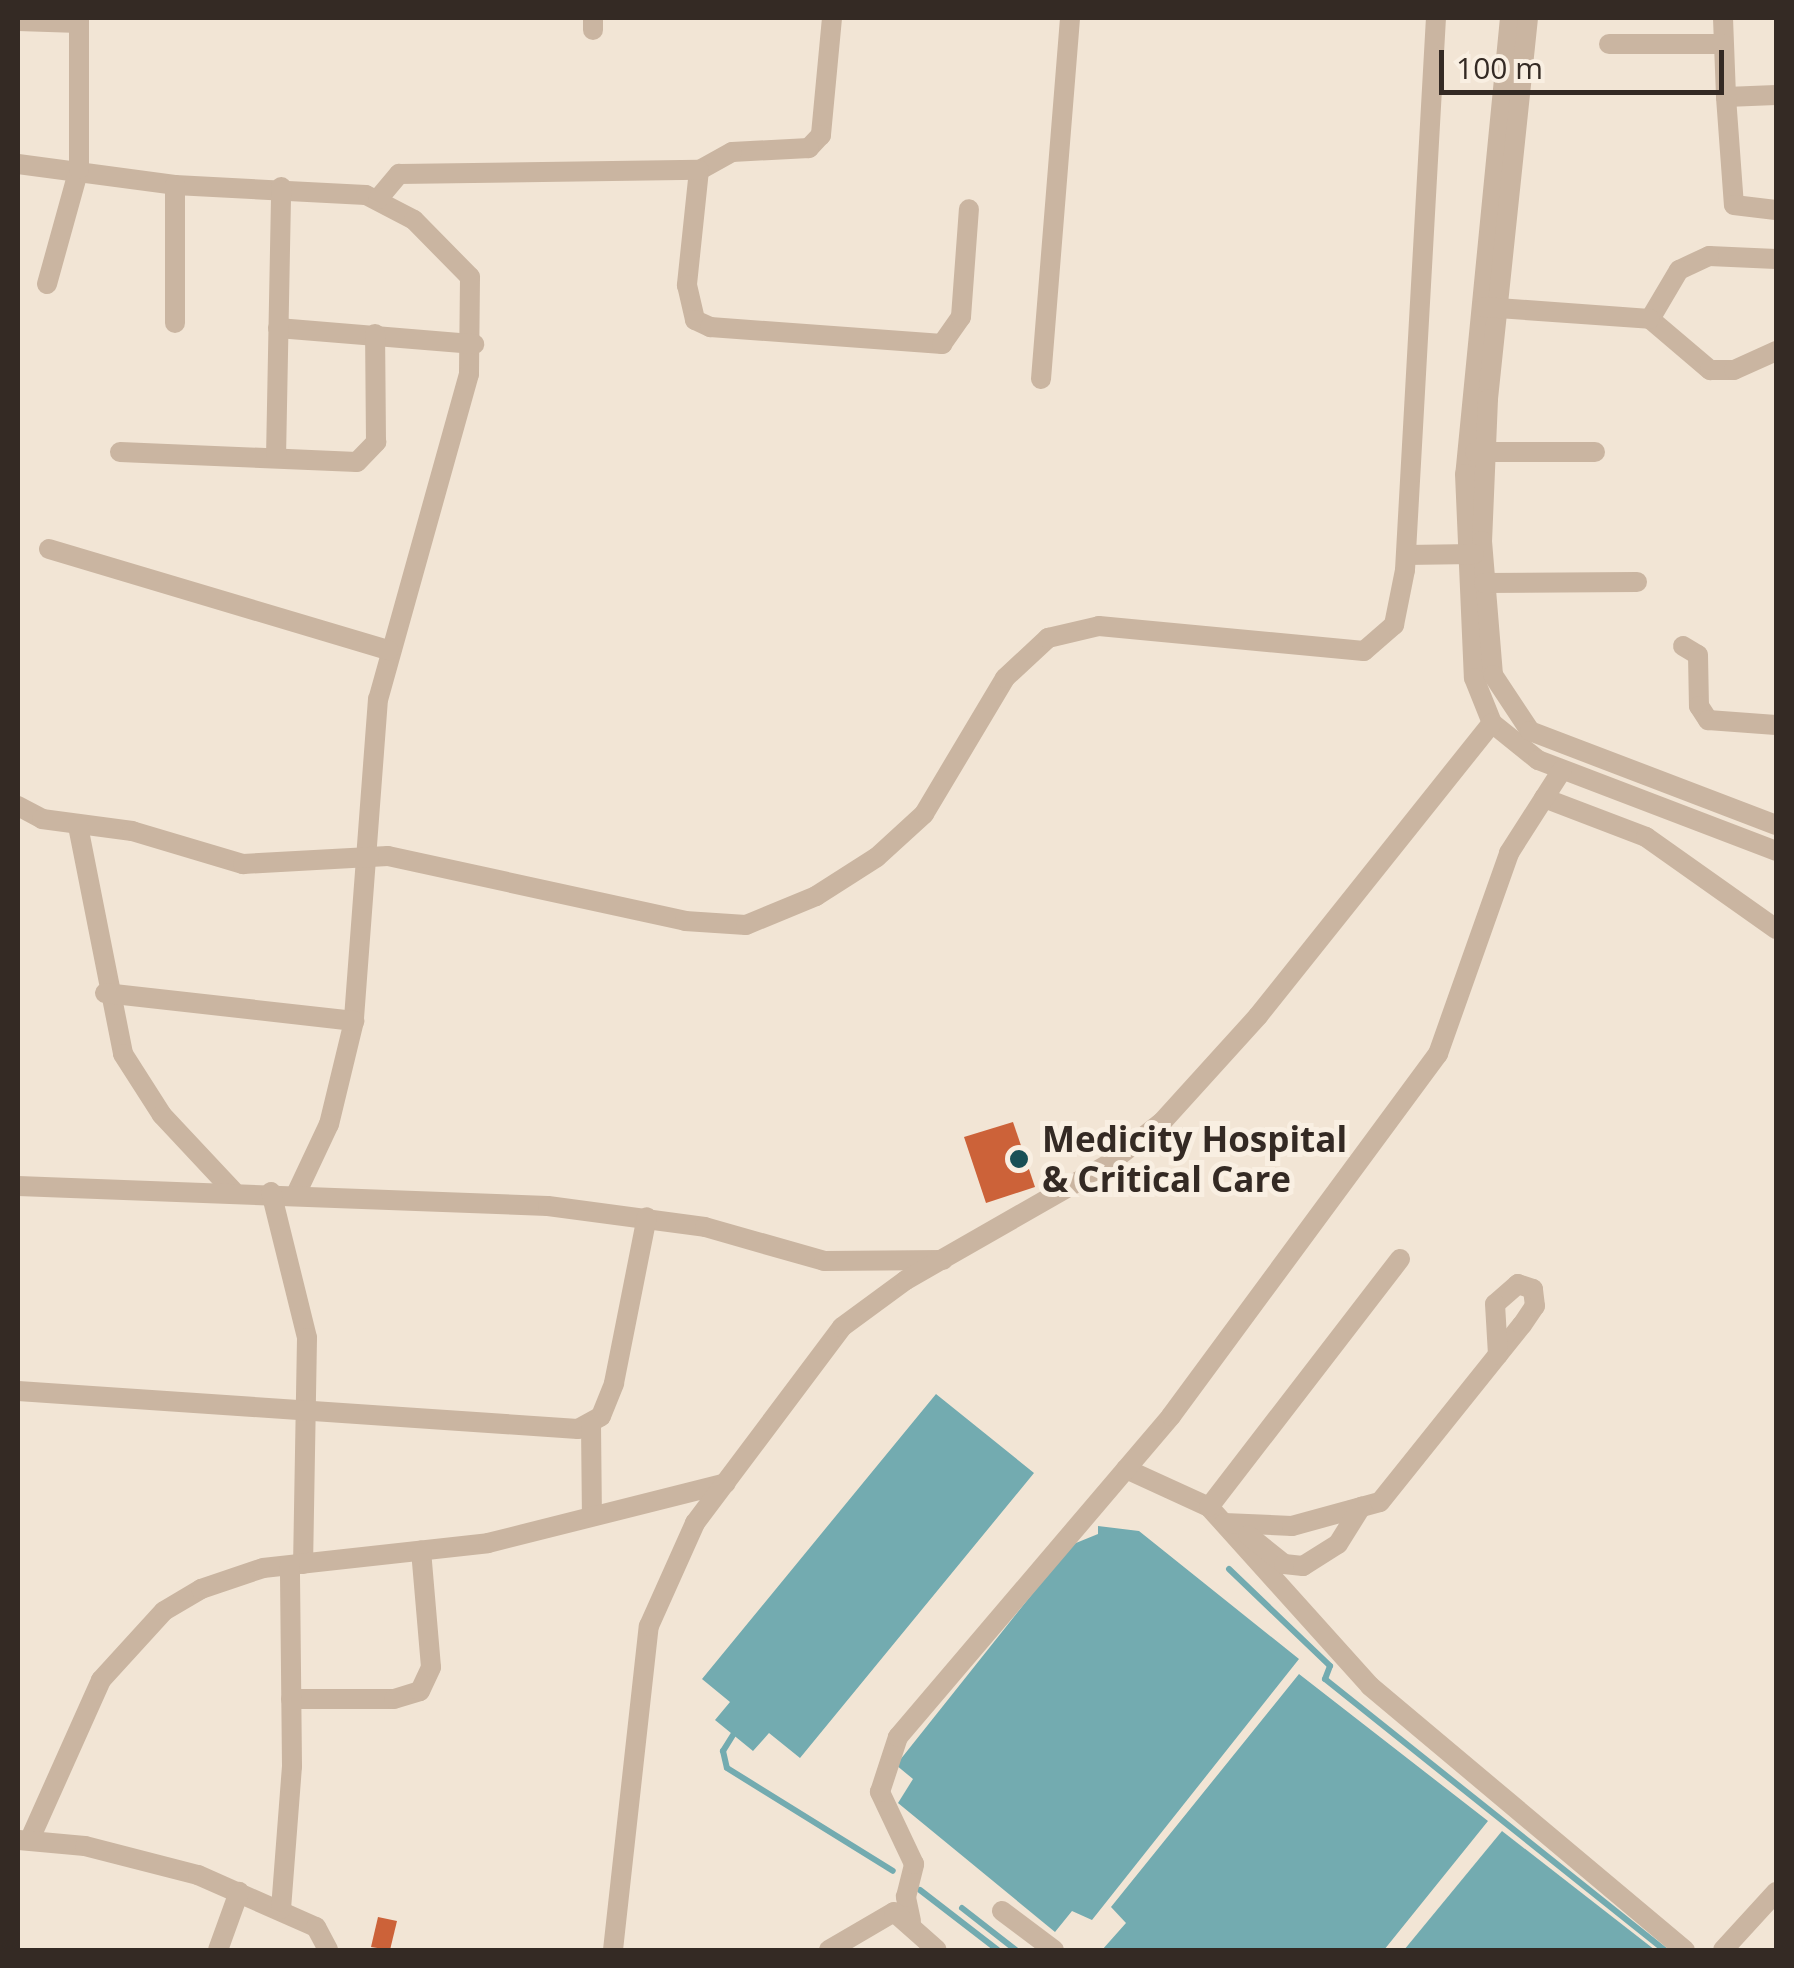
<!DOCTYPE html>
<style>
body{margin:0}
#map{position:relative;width:1794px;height:1968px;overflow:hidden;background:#f2e5d5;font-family:"Open Sans",sans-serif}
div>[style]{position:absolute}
.water>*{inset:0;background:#73abb0}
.stream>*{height:6px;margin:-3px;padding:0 3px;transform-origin:3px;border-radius:3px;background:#73abb0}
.building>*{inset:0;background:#cc6239}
.minor>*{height:20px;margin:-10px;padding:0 10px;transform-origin:10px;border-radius:10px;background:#cab5a1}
.dots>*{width:28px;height:28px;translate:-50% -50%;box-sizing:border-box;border:5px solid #f9efe2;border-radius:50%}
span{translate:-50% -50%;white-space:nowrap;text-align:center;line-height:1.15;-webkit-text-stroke:10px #f9efe2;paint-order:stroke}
.poi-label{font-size:35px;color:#342a24;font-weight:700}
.left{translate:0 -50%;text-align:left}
.frame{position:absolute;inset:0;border:20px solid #342a24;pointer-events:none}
.scale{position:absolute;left:1439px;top:50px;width:285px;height:45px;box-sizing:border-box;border:5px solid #342a24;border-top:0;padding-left:12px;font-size:30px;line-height:35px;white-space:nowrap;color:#342a24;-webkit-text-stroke:8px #f9efe2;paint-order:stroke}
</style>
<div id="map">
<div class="water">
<i style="clip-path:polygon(936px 1394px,1034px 1473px,800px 1758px,769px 1733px,753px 1751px,715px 1720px,730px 1702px,702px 1679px)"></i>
<i style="clip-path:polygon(1098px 1526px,1139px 1531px,1299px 1659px,1092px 1920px,1072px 1911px,1055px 1932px,898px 1803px,913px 1779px,896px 1765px,1071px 1545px,1098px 1534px)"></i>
<i style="clip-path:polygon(1299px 1674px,1488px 1821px,1384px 1950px,1102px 1950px,1126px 1923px,1111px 1907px)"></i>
<i style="clip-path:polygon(1502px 1831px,1655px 1950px,1404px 1950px)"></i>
</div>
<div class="stream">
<i style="left:1229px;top:1569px;width:140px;rotate:43.8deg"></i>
<i style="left:1330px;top:1666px;width:14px;rotate:111deg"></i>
<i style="left:1325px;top:1679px;width:435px;rotate:38.6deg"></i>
<i style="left:733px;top:1735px;width:19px;rotate:122deg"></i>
<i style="left:723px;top:1751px;width:17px;rotate:77deg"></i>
<i style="left:727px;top:1768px;width:195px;rotate:31.8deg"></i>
<i style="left:920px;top:1890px;width:98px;rotate:37.6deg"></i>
<i style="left:962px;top:1908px;width:68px;rotate:37.9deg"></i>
</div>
<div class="building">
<i style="clip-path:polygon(1013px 1122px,1035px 1187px,986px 1203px,964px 1137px)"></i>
<i style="clip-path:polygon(378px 1917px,397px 1921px,390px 1950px,371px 1947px)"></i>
</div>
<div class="minor">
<i style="left:832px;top:18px;width:118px;rotate:95.4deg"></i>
<i style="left:821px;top:135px;width:18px;rotate:133deg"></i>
<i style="left:809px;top:148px;width:77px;rotate:177deg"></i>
<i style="left:732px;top:152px;width:38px;rotate:151deg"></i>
<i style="left:699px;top:170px;width:116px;rotate:96deg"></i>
<i style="left:687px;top:285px;width:36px;rotate:77deg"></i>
<i style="left:695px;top:320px;width:17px;rotate:25deg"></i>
<i style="left:710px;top:327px;width:233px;rotate:4.2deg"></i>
<i style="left:942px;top:344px;width:33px;rotate:-55deg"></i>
<i style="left:961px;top:317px;width:108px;rotate:-85.8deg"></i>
<i style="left:1510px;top:18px;width:458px;rotate:95.6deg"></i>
<i style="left:1465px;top:474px;width:204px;rotate:87.5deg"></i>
<i style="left:1474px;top:678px;width:48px;rotate:68.2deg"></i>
<i style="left:1492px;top:723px;width:59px;rotate:38.8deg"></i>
<i style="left:1538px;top:760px;width:255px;rotate:20.9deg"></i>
<i style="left:1528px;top:18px;width:383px;rotate:96deg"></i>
<i style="left:1488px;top:399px;width:142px;rotate:92.4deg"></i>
<i style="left:1482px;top:541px;width:134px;rotate:85.3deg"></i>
<i style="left:1493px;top:675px;width:67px;rotate:56.5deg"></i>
<i style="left:1530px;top:731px;width:263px;rotate:20.9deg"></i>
<i style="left:1723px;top:18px;width:79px;rotate:87.8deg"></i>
<i style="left:1726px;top:97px;width:50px;rotate:-2.3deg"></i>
<i style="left:18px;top:21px;width:61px;rotate:1.9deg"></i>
<i style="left:593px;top:30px;width:12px;rotate:-90deg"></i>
<i style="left:1609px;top:44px;width:114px"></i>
<i style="left:1726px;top:97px;width:108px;rotate:85.8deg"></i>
<i style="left:1734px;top:205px;width:42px;rotate:6.8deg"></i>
<i style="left:18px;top:164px;width:158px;rotate:7.6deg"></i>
<i style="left:175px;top:185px;width:191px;rotate:3deg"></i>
<i style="left:366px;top:195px;width:54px;rotate:27.5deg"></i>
<i style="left:414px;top:220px;width:80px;rotate:45.5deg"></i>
<i style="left:470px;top:277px;width:97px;rotate:90.6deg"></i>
<i style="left:469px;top:374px;width:337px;rotate:105.6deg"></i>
<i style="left:378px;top:699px;width:323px;rotate:94.3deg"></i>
<i style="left:354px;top:1021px;width:106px;rotate:103.6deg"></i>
<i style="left:329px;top:1124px;width:77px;rotate:115.2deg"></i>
<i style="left:175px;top:185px;width:138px;rotate:90deg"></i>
<i style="left:378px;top:199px;width:33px;rotate:-50deg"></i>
<i style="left:399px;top:174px;width:300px;rotate:-0.8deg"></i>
<i style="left:1776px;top:259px;width:67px;rotate:-177.4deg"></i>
<i style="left:1709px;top:256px;width:33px;rotate:155deg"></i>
<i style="left:1679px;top:270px;width:57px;rotate:120.6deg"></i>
<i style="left:1650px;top:319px;width:79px;rotate:40.4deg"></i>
<i style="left:1710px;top:370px;width:24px"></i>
<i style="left:1734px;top:370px;width:46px;rotate:-24.3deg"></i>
<i style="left:47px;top:284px;width:119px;rotate:-74.5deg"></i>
<i style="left:79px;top:169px;width:151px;rotate:-90deg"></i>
<i style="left:1484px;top:307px;width:166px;rotate:4.1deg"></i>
<i style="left:278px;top:328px;width:197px;rotate:4.7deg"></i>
<i style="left:1041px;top:379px;width:362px;rotate:-85.4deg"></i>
<i style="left:120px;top:452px;width:237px;rotate:2.4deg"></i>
<i style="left:357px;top:462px;width:28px;rotate:-46deg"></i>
<i style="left:376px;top:442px;width:108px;rotate:-90.5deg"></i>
<i style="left:1475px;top:452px;width:120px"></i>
<i style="left:276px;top:458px;width:271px;rotate:-88.9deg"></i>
<i style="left:49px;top:549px;width:354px;rotate:16.6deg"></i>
<i style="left:1406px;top:555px;width:68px;rotate:-0.8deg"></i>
<i style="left:1484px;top:583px;width:153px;rotate:-0.4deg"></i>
<i style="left:1683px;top:646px;width:17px;rotate:31deg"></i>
<i style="left:1698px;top:655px;width:51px;rotate:88.9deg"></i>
<i style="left:1699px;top:706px;width:17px;rotate:57deg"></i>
<i style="left:1708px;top:720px;width:68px;rotate:4.2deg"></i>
<i style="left:1544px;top:798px;width:109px;rotate:20.9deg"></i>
<i style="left:1646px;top:837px;width:159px;rotate:35.3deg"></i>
<i style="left:18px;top:806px;width:27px;rotate:28deg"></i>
<i style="left:42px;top:819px;width:91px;rotate:7.6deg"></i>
<i style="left:132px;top:831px;width:116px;rotate:16.6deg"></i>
<i style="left:243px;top:864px;width:145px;rotate:-3.2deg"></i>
<i style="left:388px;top:856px;width:304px;rotate:12.3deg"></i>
<i style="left:685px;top:921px;width:61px;rotate:3.8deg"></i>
<i style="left:746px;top:925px;width:76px;rotate:-22.5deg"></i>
<i style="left:816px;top:896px;width:72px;rotate:-32.6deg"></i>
<i style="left:877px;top:857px;width:64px;rotate:-42.5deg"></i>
<i style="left:924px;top:814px;width:158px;rotate:-59.2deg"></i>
<i style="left:1005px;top:678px;width:59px;rotate:-42.9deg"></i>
<i style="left:1048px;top:638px;width:52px;rotate:-13.2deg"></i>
<i style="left:1099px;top:626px;width:266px;rotate:5.4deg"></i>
<i style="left:1364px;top:651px;width:40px;rotate:-41deg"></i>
<i style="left:1394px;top:625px;width:56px;rotate:-78.7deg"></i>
<i style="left:1405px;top:570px;width:553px;rotate:-86.79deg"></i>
<i style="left:78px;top:826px;width:232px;rotate:78.8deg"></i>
<i style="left:123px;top:1054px;width:72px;rotate:57.4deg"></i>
<i style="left:162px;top:1115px;width:104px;rotate:46.9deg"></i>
<i style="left:105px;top:993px;width:251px;rotate:6.4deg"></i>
<i style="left:18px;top:1186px;width:530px;rotate:2.16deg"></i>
<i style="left:548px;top:1206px;width:158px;rotate:7.6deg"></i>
<i style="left:705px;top:1227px;width:124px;rotate:15.9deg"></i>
<i style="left:824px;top:1261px;width:119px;rotate:-0.5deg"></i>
<i style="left:271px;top:1192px;width:150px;rotate:76.1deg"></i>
<i style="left:307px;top:1338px;width:226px;rotate:91deg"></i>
<i style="left:18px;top:1391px;width:561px;rotate:3.88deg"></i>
<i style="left:578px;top:1429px;width:26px;rotate:-29deg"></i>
<i style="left:601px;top:1416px;width:35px;rotate:-68deg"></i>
<i style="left:614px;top:1383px;width:169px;rotate:-78.8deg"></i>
<i style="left:591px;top:1425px;width:89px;rotate:89.4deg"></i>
<i style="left:1126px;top:1469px;width:91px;rotate:24.6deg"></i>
<i style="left:1209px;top:1507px;width:241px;rotate:48deg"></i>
<i style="left:1370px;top:1686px;width:411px;rotate:40deg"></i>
<i style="left:1209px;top:1507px;width:313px;rotate:-52.4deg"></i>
<i style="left:1224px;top:1523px;width:68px;rotate:2.5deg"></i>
<i style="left:1292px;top:1526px;width:91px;rotate:-15.3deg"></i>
<i style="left:1380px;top:1502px;width:227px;rotate:-51.3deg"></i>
<i style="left:1522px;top:1325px;width:23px;rotate:-56deg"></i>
<i style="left:1535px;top:1306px;width:17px;rotate:-97deg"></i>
<i style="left:1533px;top:1289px;width:16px;rotate:-162deg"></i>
<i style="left:1518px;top:1284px;width:30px;rotate:139deg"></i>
<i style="left:1495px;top:1304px;width:51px;rotate:86.6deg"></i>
<i style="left:1248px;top:1535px;width:46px;rotate:38.9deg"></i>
<i style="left:1284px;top:1564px;width:19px;rotate:6deg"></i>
<i style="left:1303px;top:1566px;width:41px;rotate:-32.2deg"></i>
<i style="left:1338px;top:1544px;width:44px;rotate:-58.1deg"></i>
<i style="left:291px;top:1699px;width:103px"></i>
<i style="left:394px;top:1699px;width:27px;rotate:-17deg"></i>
<i style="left:420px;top:1691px;width:26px;rotate:-65deg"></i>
<i style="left:431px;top:1667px;width:117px;rotate:-94.9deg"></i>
<i style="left:30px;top:1839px;width:174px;rotate:-65.9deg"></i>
<i style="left:101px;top:1680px;width:93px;rotate:-47.6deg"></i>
<i style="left:164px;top:1611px;width:43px;rotate:-30.7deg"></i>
<i style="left:201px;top:1589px;width:65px;rotate:-18.7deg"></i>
<i style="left:263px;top:1568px;width:226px;rotate:-6.3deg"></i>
<i style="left:488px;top:1543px;width:245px;rotate:-14.1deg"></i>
<i style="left:19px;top:1840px;width:66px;rotate:5.2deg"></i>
<i style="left:85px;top:1846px;width:117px;rotate:14.4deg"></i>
<i style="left:198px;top:1875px;width:129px;rotate:23.8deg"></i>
<i style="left:316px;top:1927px;width:26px;rotate:62deg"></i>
<i style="left:281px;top:1909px;width:143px;rotate:-85.6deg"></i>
<i style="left:292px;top:1766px;width:200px;rotate:-90.6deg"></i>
<i style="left:1002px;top:1911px;width:65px;rotate:36.9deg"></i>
<i style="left:911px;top:1921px;width:25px;rotate:-102deg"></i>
<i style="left:906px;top:1897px;width:34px;rotate:-76deg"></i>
<i style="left:914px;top:1864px;width:80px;rotate:-115.3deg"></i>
<i style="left:880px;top:1792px;width:58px;rotate:-71.9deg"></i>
<i style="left:898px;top:1737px;width:421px;rotate:-49.6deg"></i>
<i style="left:1171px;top:1416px;width:450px;rotate:-53.6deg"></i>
<i style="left:1438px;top:1054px;width:213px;rotate:-70.5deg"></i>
<i style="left:1509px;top:853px;width:98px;rotate:-57.4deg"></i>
<i style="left:218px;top:1950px;width:62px;rotate:-70.1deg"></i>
<i style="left:613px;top:1950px;width:326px;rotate:-83.7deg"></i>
<i style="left:649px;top:1626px;width:113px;rotate:-65.9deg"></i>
<i style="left:695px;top:1523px;width:245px;rotate:-53.1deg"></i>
<i style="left:842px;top:1327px;width:79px;rotate:-36.3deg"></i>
<i style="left:906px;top:1280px;width:235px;rotate:-29.8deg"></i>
<i style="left:1110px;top:1163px;width:66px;rotate:-38.3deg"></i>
<i style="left:1162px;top:1122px;width:143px;rotate:-47.8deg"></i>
<i style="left:1258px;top:1016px;width:375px;rotate:-51.4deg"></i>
<i style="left:829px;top:1950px;width:75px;rotate:-30.3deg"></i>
<i style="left:894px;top:1912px;width:57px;rotate:41.5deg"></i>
<i style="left:1723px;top:1950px;width:79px;rotate:-47.6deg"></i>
</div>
<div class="dots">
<i style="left:1019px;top:1159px;background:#195056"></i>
</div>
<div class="poi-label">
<span class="left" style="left:1042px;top:1159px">Medicity Hospital<br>&amp; Critical Care</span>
</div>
<div class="frame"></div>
<div class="scale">100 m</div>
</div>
